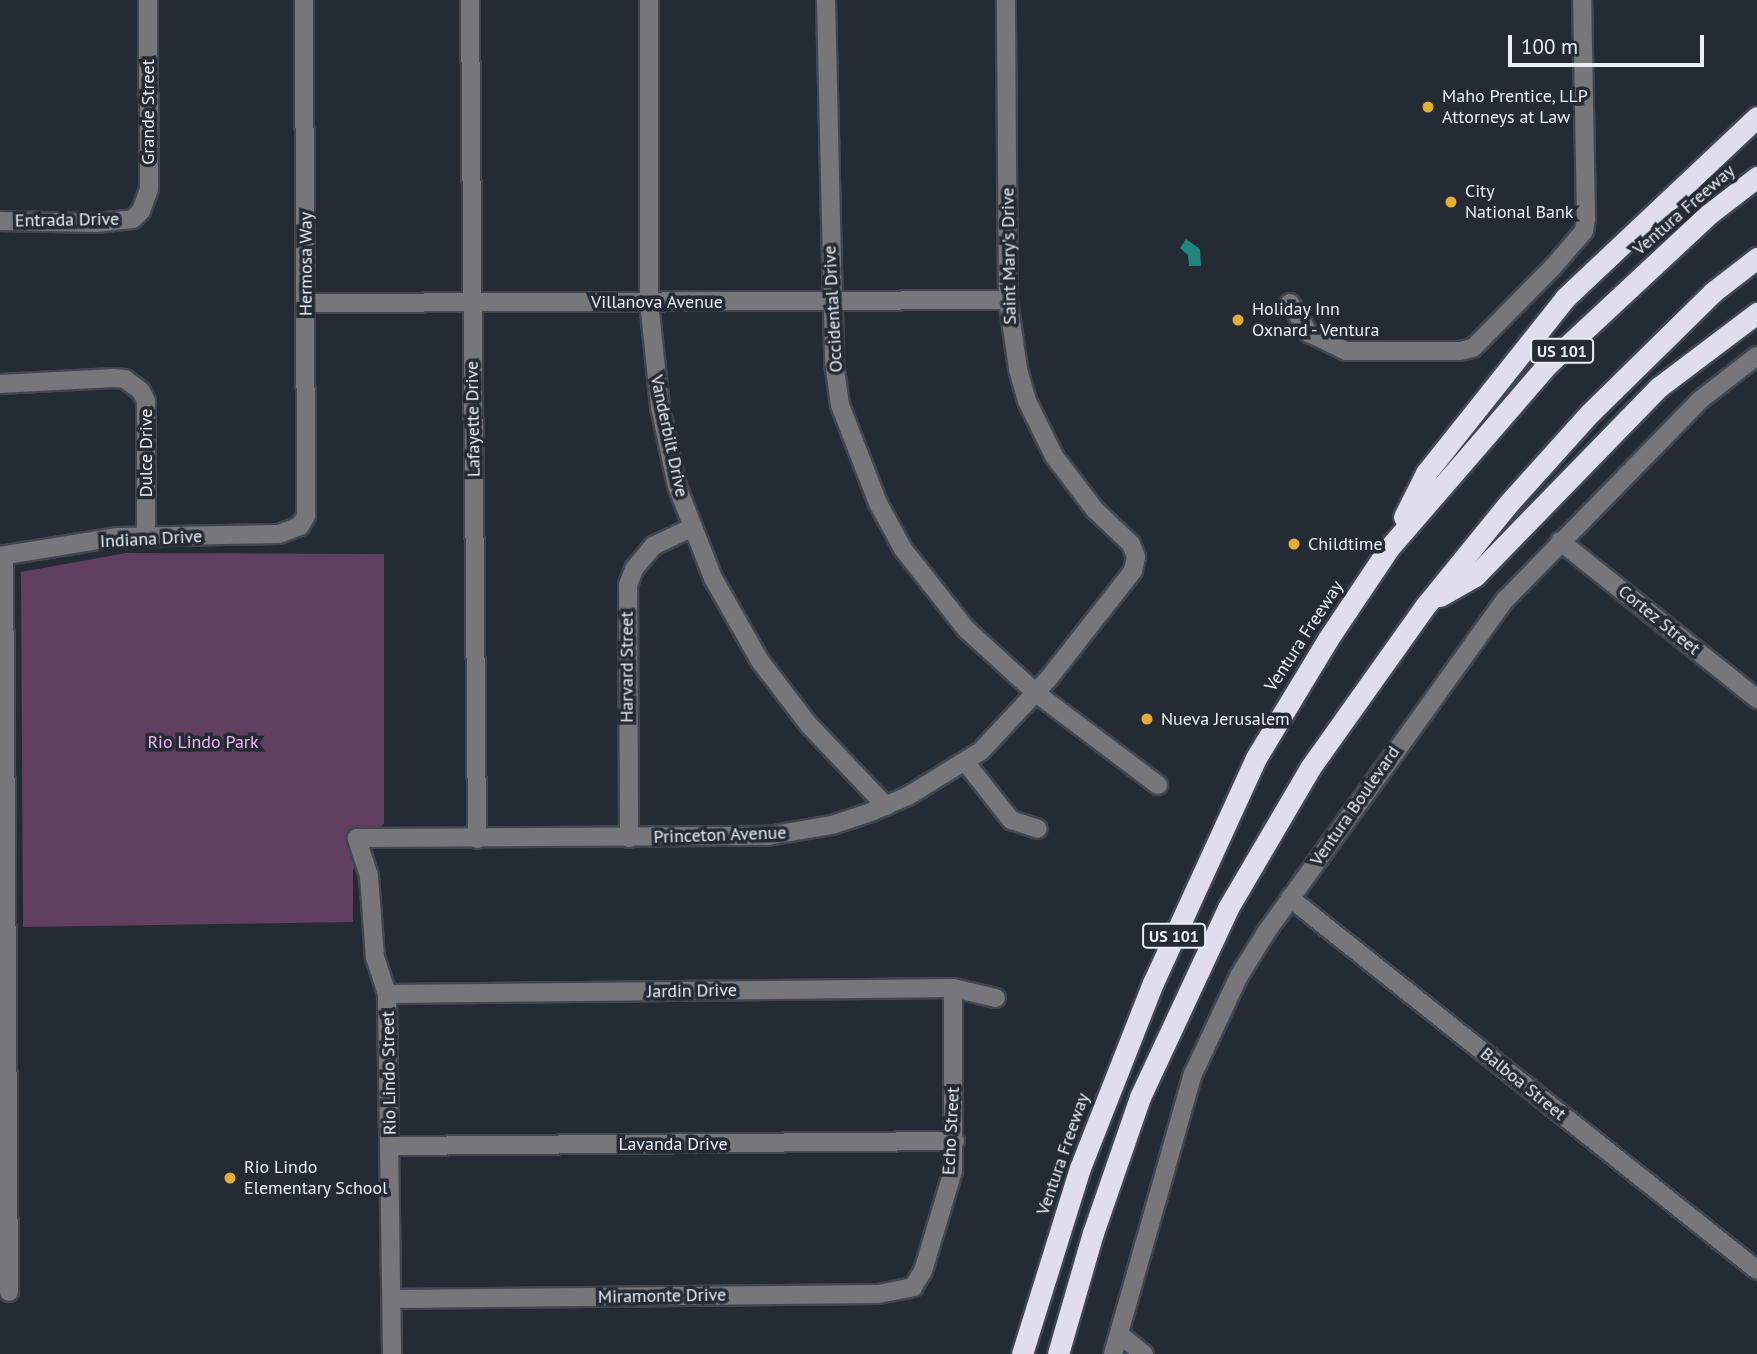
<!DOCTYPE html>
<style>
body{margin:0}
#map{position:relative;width:1757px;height:1354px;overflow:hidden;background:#252b35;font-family:"PT Sans",sans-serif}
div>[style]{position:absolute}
.green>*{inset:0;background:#613f61}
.water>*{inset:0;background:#20867e}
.roads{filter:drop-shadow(2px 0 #414650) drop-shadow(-2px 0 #414650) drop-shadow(0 2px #414650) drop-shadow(0 -2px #414650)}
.minor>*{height:18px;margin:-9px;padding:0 9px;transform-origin:9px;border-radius:9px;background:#76767b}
.highway>*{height:21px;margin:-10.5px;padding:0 10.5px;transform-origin:10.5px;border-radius:10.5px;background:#e0deed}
.dots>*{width:19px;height:19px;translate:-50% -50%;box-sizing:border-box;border:4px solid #252b35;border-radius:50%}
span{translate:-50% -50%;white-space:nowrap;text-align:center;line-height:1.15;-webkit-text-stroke:7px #252b35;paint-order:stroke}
.shield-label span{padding:2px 5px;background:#252b35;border:2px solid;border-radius:5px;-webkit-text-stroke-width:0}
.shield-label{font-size:16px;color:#eaeff5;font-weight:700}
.poi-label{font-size:18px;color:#eaeff5}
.left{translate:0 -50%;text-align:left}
.street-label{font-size:18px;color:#eaeff5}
.park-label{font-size:18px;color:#f6b4f6}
.scale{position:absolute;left:1508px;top:35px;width:196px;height:32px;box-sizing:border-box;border:4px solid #eaeff5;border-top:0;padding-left:9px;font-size:21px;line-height:24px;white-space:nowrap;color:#eaeff5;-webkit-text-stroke:5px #252b35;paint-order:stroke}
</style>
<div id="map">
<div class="green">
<i style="clip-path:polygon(126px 553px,384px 554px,384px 823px,353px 870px,353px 922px,23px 927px,21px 572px)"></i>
</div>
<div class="water">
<i style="clip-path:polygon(1186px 239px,1200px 249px,1201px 266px,1189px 266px,1188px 255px,1180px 248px)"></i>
</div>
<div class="roads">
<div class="minor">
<i style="left:470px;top:0;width:839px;rotate:89.52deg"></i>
<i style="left:649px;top:0;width:302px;rotate:90deg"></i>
<i style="left:649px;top:302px;width:106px;rotate:84deg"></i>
<i style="left:660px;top:407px;width:81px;rotate:77.9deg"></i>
<i style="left:677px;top:486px;width:99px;rotate:68.6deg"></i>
<i style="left:713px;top:578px;width:95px;rotate:60.5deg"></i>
<i style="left:760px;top:661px;width:81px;rotate:52.6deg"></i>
<i style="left:809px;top:725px;width:112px;rotate:46.5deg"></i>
<i style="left:826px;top:0;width:362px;rotate:88.7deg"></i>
<i style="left:834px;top:362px;width:43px;rotate:82.1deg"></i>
<i style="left:840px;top:405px;width:105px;rotate:68.8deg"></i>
<i style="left:878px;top:503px;width:52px;rotate:61.5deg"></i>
<i style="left:903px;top:549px;width:102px;rotate:51.8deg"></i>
<i style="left:966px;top:629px;width:95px;rotate:42.4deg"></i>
<i style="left:1036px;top:693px;width:153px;rotate:37deg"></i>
<i style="left:0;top:221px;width:96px;rotate:1.2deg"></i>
<i style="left:96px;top:223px;width:37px;rotate:-6deg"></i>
<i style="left:133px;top:219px;width:11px;rotate:-45deg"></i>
<i style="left:141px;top:211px;width:23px;rotate:-70deg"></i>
<i style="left:149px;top:189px;width:189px;rotate:-90.3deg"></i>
<i style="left:306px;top:303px;width:702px;rotate:-0.24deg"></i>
<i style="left:1290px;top:303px;width:36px;rotate:58deg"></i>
<i style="left:1309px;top:333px;width:41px;rotate:25.9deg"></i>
<i style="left:1346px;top:351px;width:114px"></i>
<i style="left:1460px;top:351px;width:13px;rotate:-13deg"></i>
<i style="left:1473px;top:348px;width:114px;rotate:-45.4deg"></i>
<i style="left:1553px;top:267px;width:48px;rotate:-49.3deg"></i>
<i style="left:1584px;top:231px;width:12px;rotate:-81deg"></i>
<i style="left:1586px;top:219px;width:219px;rotate:-91deg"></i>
<i style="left:0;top:384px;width:113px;rotate:-3deg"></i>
<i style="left:113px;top:378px;width:12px;rotate:5deg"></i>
<i style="left:125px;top:379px;width:20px;rotate:37deg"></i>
<i style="left:141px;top:391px;width:11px;rotate:63deg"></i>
<i style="left:146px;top:401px;width:134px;rotate:90deg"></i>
<i style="left:1560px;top:541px;width:253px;rotate:38.7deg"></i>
<i style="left:0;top:556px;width:119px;rotate:-9.2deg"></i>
<i style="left:117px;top:537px;width:162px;rotate:-1.1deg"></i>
<i style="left:279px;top:534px;width:22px;rotate:-21deg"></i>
<i style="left:300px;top:526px;width:12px;rotate:-59deg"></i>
<i style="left:306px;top:516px;width:516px;rotate:-90.22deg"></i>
<i style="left:4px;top:556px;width:736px;rotate:89.61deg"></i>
<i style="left:966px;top:763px;width:73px;rotate:51.7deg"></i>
<i style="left:1011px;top:820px;width:28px;rotate:18deg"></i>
<i style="left:629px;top:838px;width:253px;rotate:-90.2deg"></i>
<i style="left:628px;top:585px;width:17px;rotate:-69deg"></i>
<i style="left:634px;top:569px;width:30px;rotate:-50deg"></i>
<i style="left:653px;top:546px;width:42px;rotate:-25.3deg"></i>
<i style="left:1290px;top:898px;width:597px;rotate:38.54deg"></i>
<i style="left:387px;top:994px;width:566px;rotate:-0.61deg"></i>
<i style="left:953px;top:988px;width:44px;rotate:13.1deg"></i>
<i style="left:391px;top:1146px;width:564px;rotate:-0.51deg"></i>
<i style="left:392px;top:1299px;width:486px;rotate:-0.6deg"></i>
<i style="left:878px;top:1294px;width:36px;rotate:-11deg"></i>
<i style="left:913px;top:1287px;width:19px;rotate:-58deg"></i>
<i style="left:923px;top:1271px;width:104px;rotate:-73.3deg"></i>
<i style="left:953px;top:1171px;width:183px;rotate:-90deg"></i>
<i style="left:1119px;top:1334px;width:32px;rotate:39deg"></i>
<i style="left:392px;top:1354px;width:360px;rotate:-90.8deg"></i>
<i style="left:387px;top:994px;width:38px;rotate:-108deg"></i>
<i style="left:375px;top:958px;width:82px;rotate:-94.2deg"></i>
<i style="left:369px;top:876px;width:40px;rotate:-108deg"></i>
<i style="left:357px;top:838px;width:411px;rotate:-0.3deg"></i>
<i style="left:768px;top:836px;width:65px;rotate:-9.8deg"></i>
<i style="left:832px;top:825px;width:41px;rotate:-18.4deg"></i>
<i style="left:871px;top:812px;width:40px;rotate:-23.4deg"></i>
<i style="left:908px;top:796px;width:86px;rotate:-31.7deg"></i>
<i style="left:981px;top:751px;width:100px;rotate:-47deg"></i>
<i style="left:1049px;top:678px;width:136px;rotate:-51.9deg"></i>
<i style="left:1133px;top:571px;width:14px;rotate:-78deg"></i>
<i style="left:1136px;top:557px;width:14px;rotate:-111deg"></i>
<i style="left:1131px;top:544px;width:50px;rotate:-136.6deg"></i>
<i style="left:1095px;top:510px;width:68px;rotate:-127.2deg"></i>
<i style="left:1054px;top:456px;width:61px;rotate:-116.1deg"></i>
<i style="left:1027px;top:401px;width:33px;rotate:-106deg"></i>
<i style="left:1018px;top:369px;width:70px;rotate:-98.2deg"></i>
<i style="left:1008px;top:300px;width:300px;rotate:-90.4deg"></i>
<i style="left:1113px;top:1354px;width:291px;rotate:-74.1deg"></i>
<i style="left:1193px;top:1074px;width:108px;rotate:-64.9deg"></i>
<i style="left:1239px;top:976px;width:53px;rotate:-58.1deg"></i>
<i style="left:1267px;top:931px;width:409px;rotate:-54.3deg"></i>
<i style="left:1506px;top:599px;width:278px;rotate:-45.7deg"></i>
<i style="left:1700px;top:400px;width:72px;rotate:-37.7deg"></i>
</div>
<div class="highway">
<i style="left:1404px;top:517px;width:49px;rotate:-63.4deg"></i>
<i style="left:1426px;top:473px;width:223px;rotate:-51.5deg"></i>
<i style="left:1565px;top:298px;width:264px;rotate:-43.3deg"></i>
<i style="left:1440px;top:596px;width:40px;rotate:-29.7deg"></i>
<i style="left:1475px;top:576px;width:264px;rotate:-45.8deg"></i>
<i style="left:1659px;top:387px;width:123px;rotate:-37.1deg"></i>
<i style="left:1022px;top:1354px;width:195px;rotate:-72.7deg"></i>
<i style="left:1080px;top:1168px;width:199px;rotate:-68.5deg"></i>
<i style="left:1153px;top:983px;width:247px;rotate:-65.4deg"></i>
<i style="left:1256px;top:758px;width:139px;rotate:-58.8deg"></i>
<i style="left:1328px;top:639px;width:110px;rotate:-56.2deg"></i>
<i style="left:1389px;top:548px;width:243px;rotate:-49.2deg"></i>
<i style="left:1548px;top:364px;width:220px;rotate:-43deg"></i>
<i style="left:1709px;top:214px;width:61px;rotate:-37.6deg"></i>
<i style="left:1058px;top:1354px;width:126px;rotate:-73.9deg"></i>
<i style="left:1093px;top:1233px;width:144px;rotate:-70.9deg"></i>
<i style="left:1140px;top:1097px;width:208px;rotate:-65deg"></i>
<i style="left:1228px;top:908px;width:162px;rotate:-59.6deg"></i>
<i style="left:1310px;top:768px;width:200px;rotate:-54.6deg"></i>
<i style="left:1426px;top:605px;width:130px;rotate:-50.9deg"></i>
<i style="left:1508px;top:504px;width:122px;rotate:-48deg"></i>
<i style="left:1590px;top:413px;width:173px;rotate:-44.5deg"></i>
<i style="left:1713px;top:292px;width:56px;rotate:-37.7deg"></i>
</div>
</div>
<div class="dots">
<i style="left:1428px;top:107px;background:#e4ae35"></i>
<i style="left:1451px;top:202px;background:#e4ae35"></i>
<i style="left:1238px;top:320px;background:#e4ae35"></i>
<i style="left:1294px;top:544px;background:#e4ae35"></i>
<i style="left:1147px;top:719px;background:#e4ae35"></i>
<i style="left:230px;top:1178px;background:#e4ae35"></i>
</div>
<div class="shield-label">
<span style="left:1562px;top:351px">US 101</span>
<span style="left:1174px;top:936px">US 101</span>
</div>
<div class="poi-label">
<span class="left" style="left:1442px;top:107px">Maho Prentice, LLP<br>Attorneys at Law</span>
<span class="left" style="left:1465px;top:202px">City<br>National Bank</span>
<span class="left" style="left:1252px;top:320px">Holiday Inn<br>Oxnard - Ventura</span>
<span class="left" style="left:1308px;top:544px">Childtime</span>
<span class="left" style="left:1161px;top:719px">Nueva Jerusalem</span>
<span class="left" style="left:244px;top:1178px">Rio Lindo<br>Elementary School</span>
</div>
<div class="street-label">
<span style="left:148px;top:112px;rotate:-90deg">Grande Street</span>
<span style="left:1684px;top:210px;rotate:-41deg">Ventura Freeway</span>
<span style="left:67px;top:220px;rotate:-1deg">Entrada Drive</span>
<span style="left:1009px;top:256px;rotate:-91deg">Saint Mary's Drive</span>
<span style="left:306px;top:264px;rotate:-90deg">Hermosa Way</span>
<span style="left:657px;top:302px">Villanova Avenue</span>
<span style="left:833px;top:309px;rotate:-93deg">Occidental Drive</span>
<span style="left:473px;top:419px;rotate:-91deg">Lafayette Drive</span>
<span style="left:669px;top:436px;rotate:78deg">Vanderbilt Drive</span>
<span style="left:146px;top:453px;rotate:-90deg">Dulce Drive</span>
<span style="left:151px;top:539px;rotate:-3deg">Indiana Drive</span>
<span style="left:1659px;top:620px;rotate:39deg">Cortez Street</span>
<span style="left:1304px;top:636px;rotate:-57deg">Ventura Freeway</span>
<span style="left:627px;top:667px;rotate:-90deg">Harvard Street</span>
<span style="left:1355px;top:806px;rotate:-55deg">Ventura Boulevard</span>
<span style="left:720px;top:835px;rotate:-2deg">Princeton Avenue</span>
<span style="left:692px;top:991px;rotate:-1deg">Jardin Drive</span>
<span style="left:389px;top:1073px;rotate:-91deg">Rio Lindo Street</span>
<span style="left:1523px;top:1084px;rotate:39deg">Balboa Street</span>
<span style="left:951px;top:1131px;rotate:-87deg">Echo Street</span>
<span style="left:673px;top:1144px">Lavanda Drive</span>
<span style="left:1063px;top:1154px;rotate:-71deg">Ventura Freeway</span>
<span style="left:662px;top:1296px;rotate:-1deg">Miramonte Drive</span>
</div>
<div class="park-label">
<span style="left:203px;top:742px">Rio Lindo Park</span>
</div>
<div class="scale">100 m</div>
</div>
